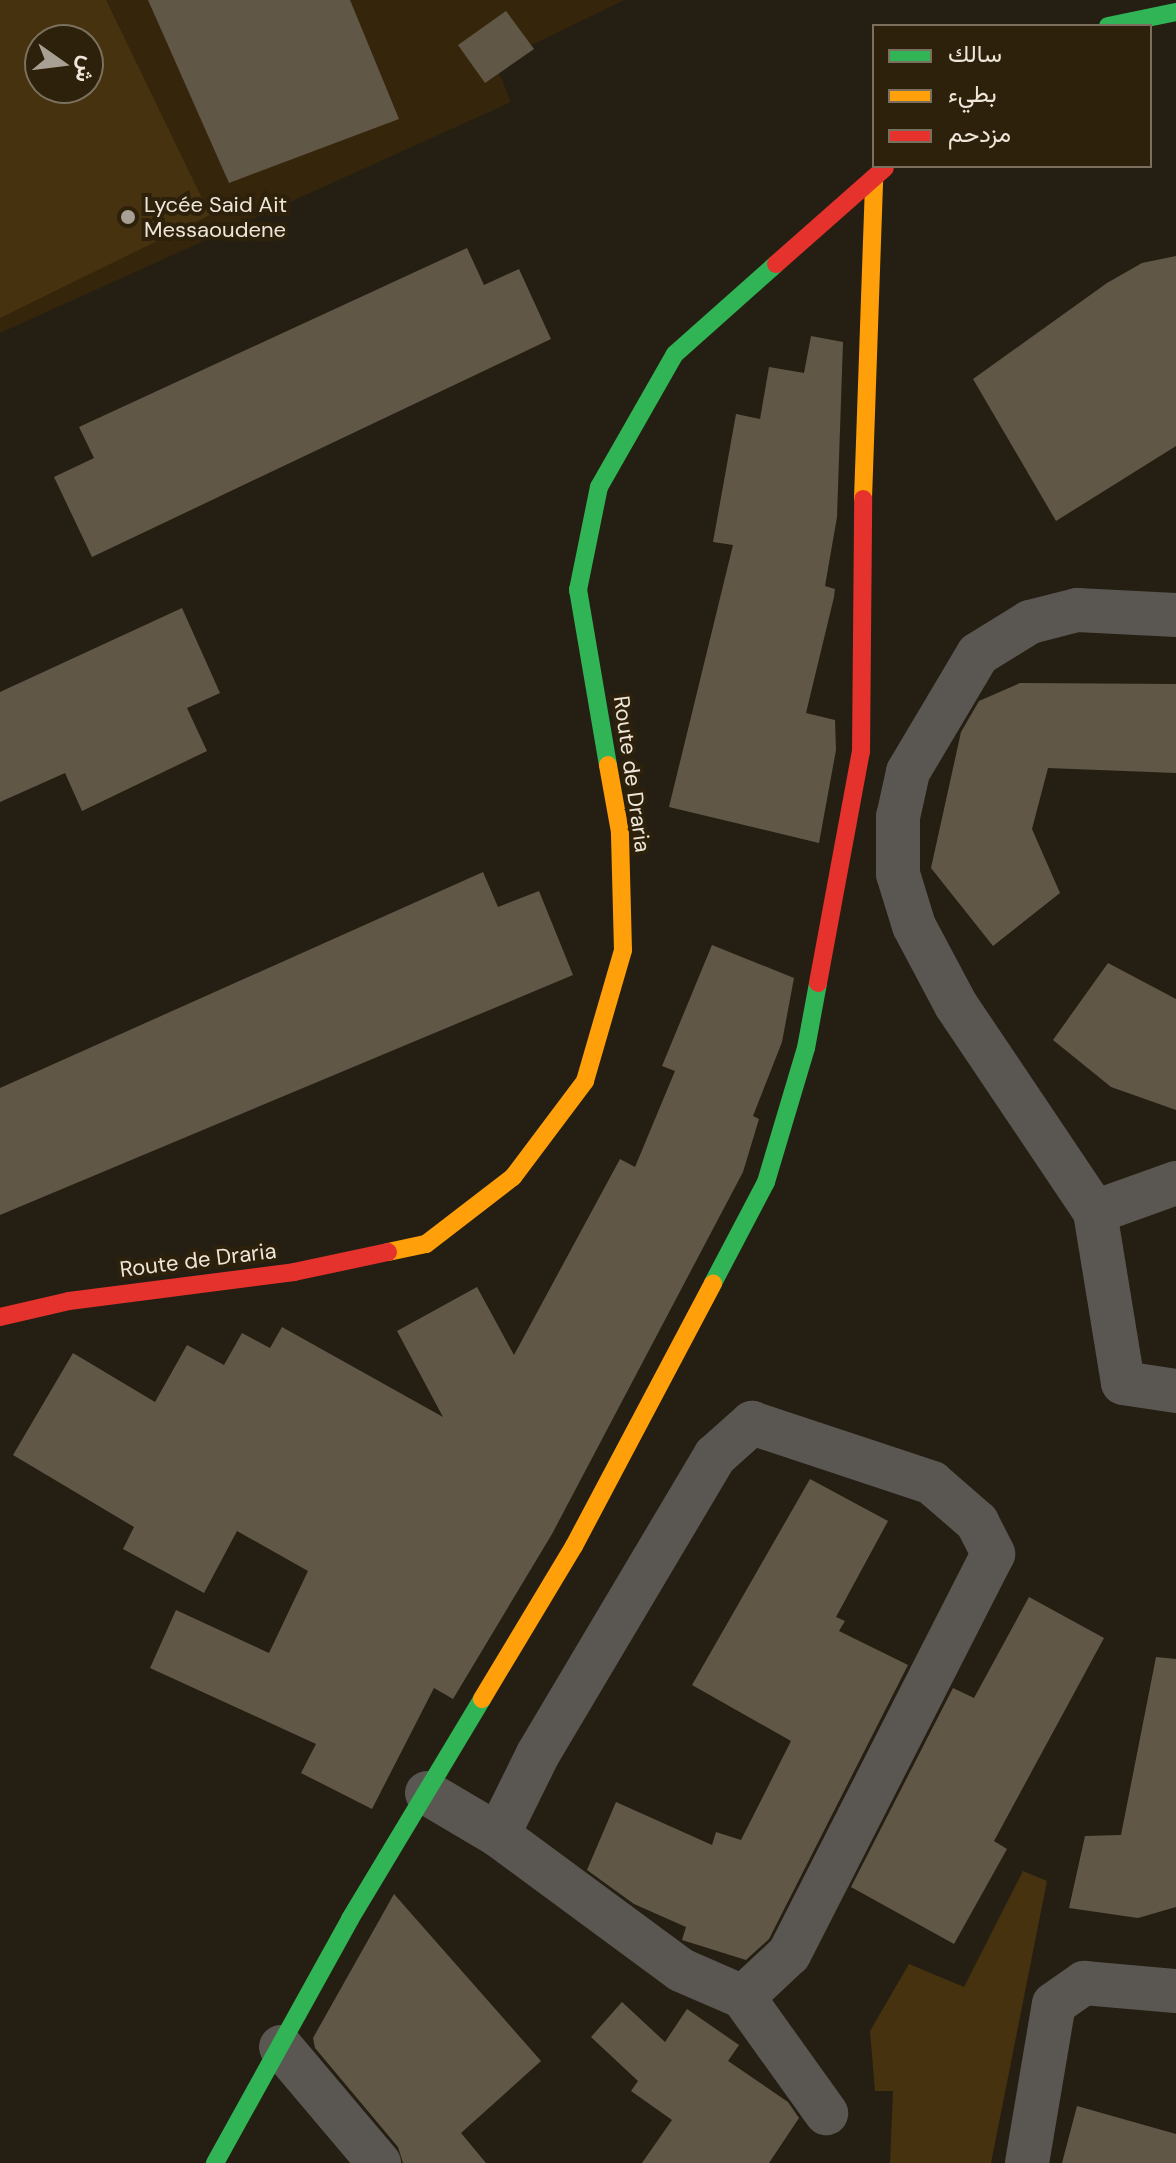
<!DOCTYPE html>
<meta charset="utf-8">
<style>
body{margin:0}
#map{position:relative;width:1176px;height:2163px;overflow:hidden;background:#251f13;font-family:"DM Sans",Vazirmatn,sans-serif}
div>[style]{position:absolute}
.built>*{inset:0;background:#35260b}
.green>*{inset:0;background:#46320e}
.building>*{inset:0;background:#615746}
.street>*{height:44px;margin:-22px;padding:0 22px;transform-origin:22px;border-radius:22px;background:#5a5752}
.fast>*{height:18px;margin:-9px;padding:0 9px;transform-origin:9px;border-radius:9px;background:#30b455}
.slow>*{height:18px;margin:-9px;padding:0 9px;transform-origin:9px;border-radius:9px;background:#ff9f0a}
.jam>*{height:18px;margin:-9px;padding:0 9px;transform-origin:9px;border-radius:9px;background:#e5322d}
.dots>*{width:22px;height:22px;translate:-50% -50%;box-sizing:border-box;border:4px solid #2d210b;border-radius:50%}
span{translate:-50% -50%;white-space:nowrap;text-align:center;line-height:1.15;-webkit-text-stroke:8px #2d210b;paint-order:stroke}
.poi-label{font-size:22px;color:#efe6da}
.left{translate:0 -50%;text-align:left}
.street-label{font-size:22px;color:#efe6da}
.legend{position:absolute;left:872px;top:24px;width:280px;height:144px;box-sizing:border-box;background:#2d210b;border:2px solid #7b705e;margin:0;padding:10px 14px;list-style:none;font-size:24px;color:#efe6da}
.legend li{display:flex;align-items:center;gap:16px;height:40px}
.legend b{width:40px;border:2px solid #7b705e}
.north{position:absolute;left:24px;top:24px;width:80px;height:80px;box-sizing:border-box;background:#2d210b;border:2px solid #7b705e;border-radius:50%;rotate:104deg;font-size:22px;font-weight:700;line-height:32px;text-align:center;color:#efe6da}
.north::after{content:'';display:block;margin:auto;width:28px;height:36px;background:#a8a094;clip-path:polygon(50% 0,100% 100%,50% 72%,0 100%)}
</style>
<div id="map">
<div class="built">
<i style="clip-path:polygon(evenodd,0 0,624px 0,495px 63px,511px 102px,0 333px,0 0,40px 40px,88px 40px,88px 88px,40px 88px,40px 40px)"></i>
</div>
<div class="green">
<i style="clip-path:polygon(evenodd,0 0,106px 0,210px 215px,0 318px,0 0,40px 40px,88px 40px,88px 88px,40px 88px,40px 40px)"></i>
<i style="clip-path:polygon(1023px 1871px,1047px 1881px,991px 2163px,890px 2163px,893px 2091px,875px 2091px,870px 2031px,909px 1964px,964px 1987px)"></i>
</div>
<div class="building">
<i style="clip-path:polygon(148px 0,350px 0,399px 119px,229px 183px)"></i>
<i style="clip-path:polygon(506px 11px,534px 49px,485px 83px,458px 45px)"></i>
<i style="clip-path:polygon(467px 248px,484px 285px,519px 269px,551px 339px,92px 557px,54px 477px,94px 458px,79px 427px)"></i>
<i style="clip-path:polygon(1176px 256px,1176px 446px,1056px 521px,973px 379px,1107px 283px,1142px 263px)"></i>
<i style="clip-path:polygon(811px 336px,843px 342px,837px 517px,825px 586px,835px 589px,834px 597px,806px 713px,835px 720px,836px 750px,819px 843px,669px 807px,733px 545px,713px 542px,736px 414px,760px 419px,769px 367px,804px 373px)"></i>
<i style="clip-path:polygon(182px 608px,220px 693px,187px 708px,207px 751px,82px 811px,65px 773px,0 802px,0 692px)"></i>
<i style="clip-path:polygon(1020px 683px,1176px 684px,1176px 773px,1048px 768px,1032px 829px,1060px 893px,993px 946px,931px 868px,961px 732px,979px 701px)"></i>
<i style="clip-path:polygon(483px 872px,498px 907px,539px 891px,573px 975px,0 1215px,0 1088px)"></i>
<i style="clip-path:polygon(712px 945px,794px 978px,782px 1042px,753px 1116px,759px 1119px,743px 1172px,552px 1534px,453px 1699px,434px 1688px,372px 1809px,301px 1773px,316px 1744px,150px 1668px,176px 1610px,269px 1653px,308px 1571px,237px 1531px,204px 1593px,123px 1549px,134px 1527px,13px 1455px,73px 1353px,155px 1402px,187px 1345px,224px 1365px,242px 1333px,270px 1348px,282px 1327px,443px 1417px,397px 1331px,477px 1287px,514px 1355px,620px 1159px,635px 1167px,675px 1071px,662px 1066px)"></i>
<i style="clip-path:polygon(1108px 963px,1176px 999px,1176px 1110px,1111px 1087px,1053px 1040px)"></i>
<i style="clip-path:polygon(810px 1479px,888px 1521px,836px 1617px,845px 1621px,839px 1631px,908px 1665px,769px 1939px,746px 1960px,682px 1940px,686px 1927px,634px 1904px,587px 1870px,616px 1802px,712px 1845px,716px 1832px,741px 1840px,791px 1741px,692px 1685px)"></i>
<i style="clip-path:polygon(1029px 1597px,1104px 1638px,994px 1841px,1007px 1849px,954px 1944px,851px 1887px,953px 1688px,974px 1698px)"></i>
<i style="clip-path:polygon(1156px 1657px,1176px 1659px,1176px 1907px,1138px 1918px,1069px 1908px,1085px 1836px,1121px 1835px)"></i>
<i style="clip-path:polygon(394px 1894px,541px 2061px,461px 2133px,486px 2163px,403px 2163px,398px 2147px,315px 2048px,313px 2038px)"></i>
<i style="clip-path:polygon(622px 2002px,665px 2042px,687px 2009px,739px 2045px,728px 2061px,788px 2102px,799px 2118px,769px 2163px,642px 2163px,672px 2120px,631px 2091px,638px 2081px,591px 2037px)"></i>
<i style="clip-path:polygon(1077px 2106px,1176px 2134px,1176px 2163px,1062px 2163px)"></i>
</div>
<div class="street">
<i style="left:1176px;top:615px;width:99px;rotate:-177.1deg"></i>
<i style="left:1077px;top:610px;width:49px;rotate:165.7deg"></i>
<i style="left:1030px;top:622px;width:61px;rotate:148.4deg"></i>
<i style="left:978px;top:654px;width:137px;rotate:120.7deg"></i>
<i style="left:908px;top:772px;width:46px;rotate:102.5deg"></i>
<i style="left:898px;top:817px;width:57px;rotate:90deg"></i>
<i style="left:898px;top:874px;width:54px;rotate:72.9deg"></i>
<i style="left:914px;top:926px;width:89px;rotate:62deg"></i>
<i style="left:956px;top:1005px;width:249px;rotate:56.1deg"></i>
<i style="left:1095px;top:1212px;width:173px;rotate:80.7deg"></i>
<i style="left:1123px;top:1383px;width:54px;rotate:8.6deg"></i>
<i style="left:1095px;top:1212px;width:86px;rotate:-19.7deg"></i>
<i style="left:427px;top:1793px;width:82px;rotate:30.6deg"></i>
<i style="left:498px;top:1835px;width:227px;rotate:36.4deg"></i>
<i style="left:681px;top:1970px;width:68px;rotate:23.5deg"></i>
<i style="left:743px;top:1997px;width:143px;rotate:54.4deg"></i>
<i style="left:498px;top:1835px;width:90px;rotate:-63.7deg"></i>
<i style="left:538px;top:1754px;width:347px;rotate:-59.3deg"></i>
<i style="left:715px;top:1456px;width:50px;rotate:-41.7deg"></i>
<i style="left:752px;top:1423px;width:190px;rotate:18.4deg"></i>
<i style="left:932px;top:1483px;width:60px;rotate:40.9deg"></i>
<i style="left:977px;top:1522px;width:36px;rotate:63deg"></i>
<i style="left:993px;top:1554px;width:449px;rotate:117deg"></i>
<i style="left:789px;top:1954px;width:63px;rotate:136.9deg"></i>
<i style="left:281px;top:2047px;width:152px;rotate:49.8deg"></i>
<i style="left:1027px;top:2163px;width:161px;rotate:-80.4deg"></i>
<i style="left:1054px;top:2004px;width:37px;rotate:-35deg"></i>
<i style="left:1084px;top:1983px;width:92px;rotate:5deg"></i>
</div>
<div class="fast">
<i style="left:1108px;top:26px;width:69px;rotate:-11.6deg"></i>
<i style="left:608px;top:765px;width:178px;rotate:-99.7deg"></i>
<i style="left:578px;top:590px;width:105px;rotate:-78.5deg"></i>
<i style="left:599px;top:487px;width:153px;rotate:-60.3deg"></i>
<i style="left:675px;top:354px;width:135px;rotate:-41.7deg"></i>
<i style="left:713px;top:1283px;width:114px;rotate:-62.3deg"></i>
<i style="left:766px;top:1182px;width:140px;rotate:-73.4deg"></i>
<i style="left:806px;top:1048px;width:66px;rotate:-79.5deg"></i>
<i style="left:215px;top:2163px;width:279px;rotate:-61deg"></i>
<i style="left:350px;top:1919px;width:257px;rotate:-59deg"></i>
</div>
<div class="slow">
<i style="left:863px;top:499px;width:319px;rotate:-88deg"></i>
<i style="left:388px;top:1252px;width:39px;rotate:-12deg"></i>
<i style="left:426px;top:1244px;width:110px;rotate:-37.6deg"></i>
<i style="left:513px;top:1177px;width:120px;rotate:-53.1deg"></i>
<i style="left:585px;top:1081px;width:136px;rotate:-73.8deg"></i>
<i style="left:623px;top:950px;width:118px;rotate:-91.5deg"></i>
<i style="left:620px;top:832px;width:68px;rotate:-100.2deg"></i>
<i style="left:482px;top:1699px;width:179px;rotate:-59deg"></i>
<i style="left:574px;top:1546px;width:297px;rotate:-62.1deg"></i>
</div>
<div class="jam">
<i style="left:776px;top:264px;width:145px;rotate:-41.4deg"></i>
<i style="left:818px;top:983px;width:235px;rotate:-79.5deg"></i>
<i style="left:861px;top:752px;width:253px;rotate:-89.5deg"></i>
<i style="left:0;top:1317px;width:71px;rotate:-13.1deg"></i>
<i style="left:69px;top:1301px;width:227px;rotate:-7.3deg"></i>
<i style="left:294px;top:1272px;width:96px;rotate:-12deg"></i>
</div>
<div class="dots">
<i style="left:128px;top:217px;background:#a8a094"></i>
</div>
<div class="poi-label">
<span class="left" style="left:144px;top:217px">Lycée Said Ait<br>Messaoudene</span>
</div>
<div class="street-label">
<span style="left:632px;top:774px;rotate:82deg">Route de Draria</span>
<span style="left:198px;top:1260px;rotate:-7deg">Route de Draria</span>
</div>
<ul class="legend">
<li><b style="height:10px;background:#30b455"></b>سالك</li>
<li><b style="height:10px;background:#ff9f0a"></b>بطيء</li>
<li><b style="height:10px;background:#e5322d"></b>مزدحم</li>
</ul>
<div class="north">ش</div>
</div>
